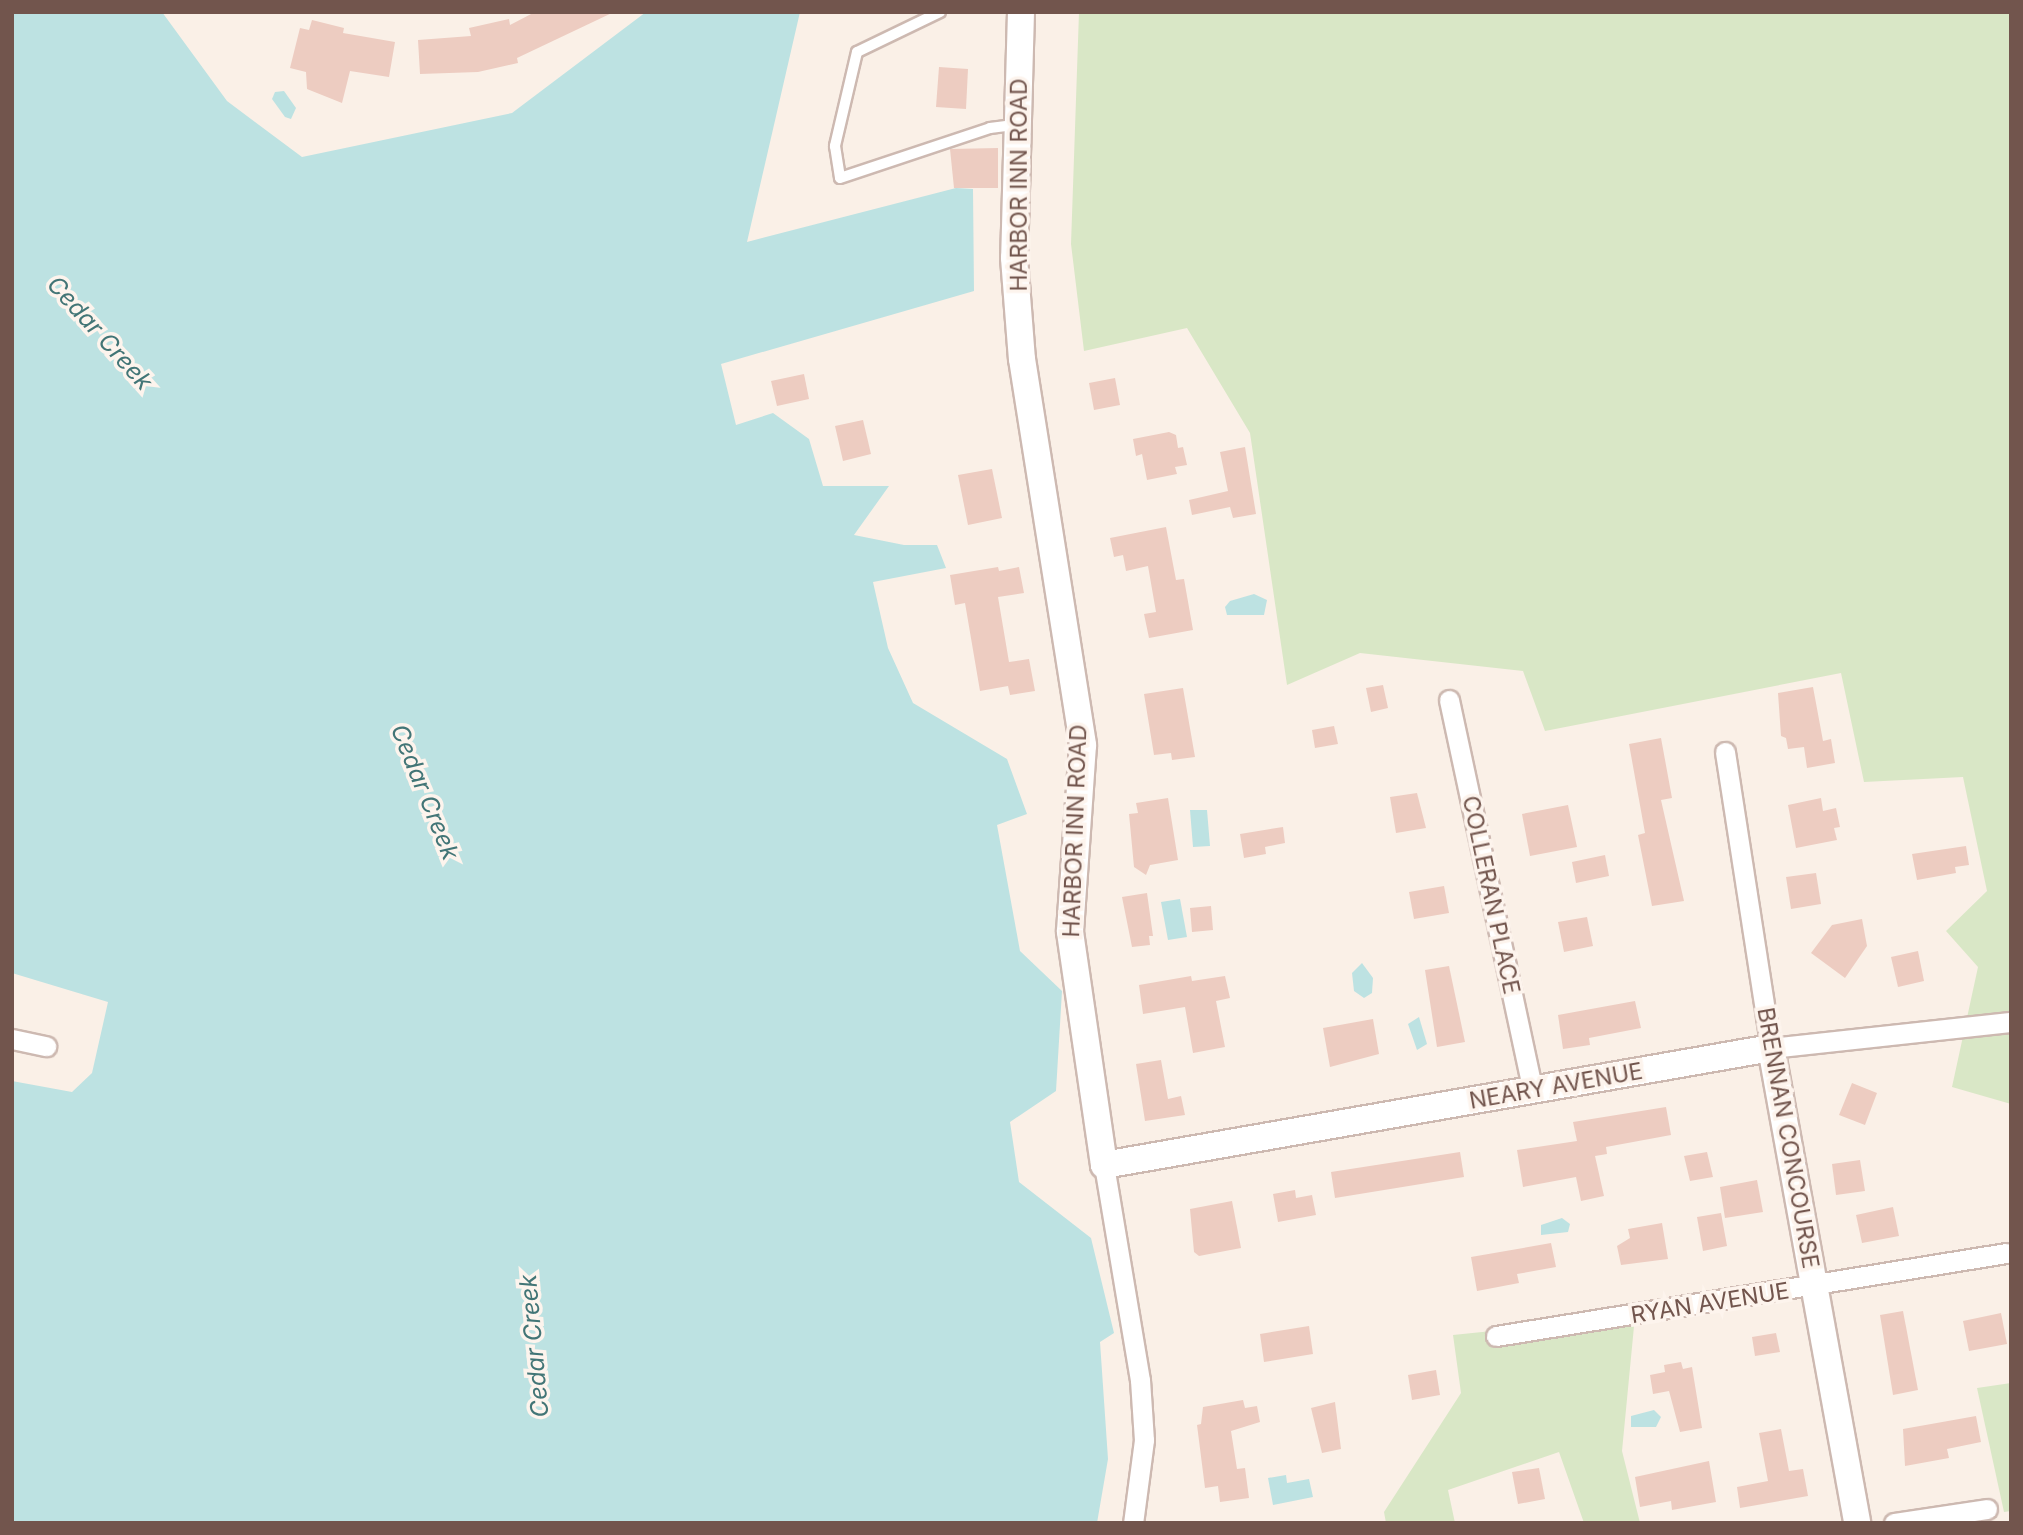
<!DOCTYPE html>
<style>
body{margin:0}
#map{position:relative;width:2023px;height:1535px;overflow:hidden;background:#faf0e7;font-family:Inter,sans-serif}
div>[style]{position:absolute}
.green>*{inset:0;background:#d9e7c6}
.water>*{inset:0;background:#bde2e2}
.building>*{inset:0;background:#edccc1}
.roads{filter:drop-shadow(2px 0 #cdb9b1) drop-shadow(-2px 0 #cdb9b1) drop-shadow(0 2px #cdb9b1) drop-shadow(0 -2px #cdb9b1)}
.service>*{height:10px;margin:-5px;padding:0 5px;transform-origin:5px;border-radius:5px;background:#fff}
.minor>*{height:19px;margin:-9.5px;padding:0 9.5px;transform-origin:9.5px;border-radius:9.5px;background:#fff}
.secondary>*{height:26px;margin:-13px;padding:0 13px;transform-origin:13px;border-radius:13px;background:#fff}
span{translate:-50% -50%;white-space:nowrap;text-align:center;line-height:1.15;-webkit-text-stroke:7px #fdf4ed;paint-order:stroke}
.street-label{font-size:23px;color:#72554d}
.water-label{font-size:24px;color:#427576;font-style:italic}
.frame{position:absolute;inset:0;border:14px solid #72554d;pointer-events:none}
</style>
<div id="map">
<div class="green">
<i style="clip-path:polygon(1079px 12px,2011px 12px,2011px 1104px,1952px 1087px,1978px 967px,1946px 931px,1987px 891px,1963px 777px,1864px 782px,1841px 673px,1545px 731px,1523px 671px,1360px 653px,1287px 685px,1250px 433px,1187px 328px,1084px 351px,1071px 244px)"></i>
<i style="clip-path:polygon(1635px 1316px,1622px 1451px,1640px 1523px,1584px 1523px,1559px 1452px,1448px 1490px,1455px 1523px,1386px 1523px,1384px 1512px,1461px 1393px,1453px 1335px)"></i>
<i style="clip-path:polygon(2011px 1383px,2011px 1511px,2004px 1512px,1977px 1388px)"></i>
</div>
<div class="water">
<i style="clip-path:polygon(12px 12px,162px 12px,227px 101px,302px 157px,512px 113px,646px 12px,800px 12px,747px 242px,956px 188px,973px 189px,974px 291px,721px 364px,736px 425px,773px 413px,809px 439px,823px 486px,889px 486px,854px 535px,904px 545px,937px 545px,946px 568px,873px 582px,888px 648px,913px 703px,1007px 759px,1027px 814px,997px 825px,1020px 951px,1062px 991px,1056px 1091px,1010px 1122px,1019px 1182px,1091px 1238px,1114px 1333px,1100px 1342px,1108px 1459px,1097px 1523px,12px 1523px,12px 1081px,72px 1092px,92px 1073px,108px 1002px,12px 973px)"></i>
<i style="clip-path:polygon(284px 91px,296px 108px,291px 119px,285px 117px,272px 99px,275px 92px)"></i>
<i style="clip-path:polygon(1254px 594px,1267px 600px,1264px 615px,1227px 615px,1225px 607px,1230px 601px)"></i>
<i style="clip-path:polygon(1190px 810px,1207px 810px,1210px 846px,1193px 847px)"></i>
<i style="clip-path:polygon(1180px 899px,1187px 937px,1168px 940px,1161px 902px)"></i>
<i style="clip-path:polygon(1362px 963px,1373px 978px,1372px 993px,1364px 998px,1354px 991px,1352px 973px)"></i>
<i style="clip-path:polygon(1419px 1017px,1427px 1044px,1417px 1050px,1408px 1024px)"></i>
<i style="clip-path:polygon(1562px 1218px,1570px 1224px,1568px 1232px,1541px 1235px,1541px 1225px)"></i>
<i style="clip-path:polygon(1654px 1410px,1661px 1417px,1656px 1427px,1631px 1427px,1631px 1416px)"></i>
<i style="clip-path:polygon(1286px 1475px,1287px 1483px,1309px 1479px,1313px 1497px,1273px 1505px,1268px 1478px)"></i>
</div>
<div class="building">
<i style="clip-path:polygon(535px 12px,614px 12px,517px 58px,518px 63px,478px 72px,420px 74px,418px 40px,471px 36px,469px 28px,509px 19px,510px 25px)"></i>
<i style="clip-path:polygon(312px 20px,344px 28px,343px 33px,395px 42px,389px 77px,350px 71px,342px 103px,307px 89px,306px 72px,290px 68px,300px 28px,309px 30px)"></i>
<i style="clip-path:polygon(939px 67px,968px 69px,966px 109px,936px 107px)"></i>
<i style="clip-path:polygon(998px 148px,998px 188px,954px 188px,950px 149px)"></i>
<i style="clip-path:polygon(804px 374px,809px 399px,777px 406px,771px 381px)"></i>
<i style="clip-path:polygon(1115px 378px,1120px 405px,1094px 410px,1089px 383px)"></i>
<i style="clip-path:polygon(863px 420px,871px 454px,843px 461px,835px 426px)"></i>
<i style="clip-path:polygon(1169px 432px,1176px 435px,1178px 448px,1183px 447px,1187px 465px,1175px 467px,1177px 474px,1147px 480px,1142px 454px,1136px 456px,1133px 439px)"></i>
<i style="clip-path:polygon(1245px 447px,1256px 514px,1233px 518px,1230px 507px,1192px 515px,1189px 500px,1228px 491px,1220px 452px)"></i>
<i style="clip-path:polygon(992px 469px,1002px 518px,968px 525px,958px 475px)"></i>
<i style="clip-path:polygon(1166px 527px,1176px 580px,1184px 579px,1193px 630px,1149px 638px,1144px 614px,1156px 612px,1148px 566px,1126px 571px,1123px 555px,1114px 557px,1110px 538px)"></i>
<i style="clip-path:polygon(998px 567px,999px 571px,1019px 567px,1024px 593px,998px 597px,1009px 662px,1029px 659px,1035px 691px,1010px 695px,1008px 686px,980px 691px,965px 603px,955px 605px,950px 575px)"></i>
<i style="clip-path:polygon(1383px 685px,1388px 708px,1371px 712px,1366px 688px)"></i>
<i style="clip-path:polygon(1813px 687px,1823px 741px,1831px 739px,1835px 763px,1807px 768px,1804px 747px,1788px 749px,1786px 738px,1781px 736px,1778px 693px)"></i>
<i style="clip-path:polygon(1183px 688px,1195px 757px,1172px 760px,1171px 753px,1154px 755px,1144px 694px)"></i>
<i style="clip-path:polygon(1334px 726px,1338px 744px,1315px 748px,1312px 730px)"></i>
<i style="clip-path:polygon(1661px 738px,1672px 798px,1661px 800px,1684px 901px,1652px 906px,1638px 835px,1645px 833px,1629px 744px)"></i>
<i style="clip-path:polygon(1417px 793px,1426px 828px,1396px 833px,1390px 797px)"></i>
<i style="clip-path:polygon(1168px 798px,1178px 860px,1150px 865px,1146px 875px,1134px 867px,1129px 814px,1138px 813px,1136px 803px)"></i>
<i style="clip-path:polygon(1821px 798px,1823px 811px,1836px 808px,1840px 827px,1834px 828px,1837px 840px,1796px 848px,1788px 805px)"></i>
<i style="clip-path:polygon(1568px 805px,1577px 847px,1530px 856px,1522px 814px)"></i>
<i style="clip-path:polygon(1283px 827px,1285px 843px,1265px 847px,1266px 854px,1244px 858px,1240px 834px)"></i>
<i style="clip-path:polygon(1966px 846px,1969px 865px,1955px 867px,1956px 873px,1917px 880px,1912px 854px)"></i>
<i style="clip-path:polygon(1605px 855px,1609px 876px,1576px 883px,1572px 862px)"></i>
<i style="clip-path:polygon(1816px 873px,1821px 904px,1791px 909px,1786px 877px)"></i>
<i style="clip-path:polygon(1444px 886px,1449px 913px,1414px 919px,1409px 892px)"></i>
<i style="clip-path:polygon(1147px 893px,1153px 936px,1149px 936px,1150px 945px,1132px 947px,1122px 897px)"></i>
<i style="clip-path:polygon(1211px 906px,1213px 930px,1192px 932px,1190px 908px)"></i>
<i style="clip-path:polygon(1587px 917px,1593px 946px,1564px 952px,1558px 922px)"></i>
<i style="clip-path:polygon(1862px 919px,1867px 946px,1845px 978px,1811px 953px,1832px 925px)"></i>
<i style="clip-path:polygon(1918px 951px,1924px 981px,1898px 987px,1891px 957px)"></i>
<i style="clip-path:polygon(1449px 966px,1465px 1042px,1437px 1047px,1425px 970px)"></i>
<i style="clip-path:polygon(1191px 976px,1192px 981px,1225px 976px,1230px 998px,1216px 1001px,1225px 1047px,1193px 1053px,1185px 1007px,1143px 1014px,1139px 985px)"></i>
<i style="clip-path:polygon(1635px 1001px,1641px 1028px,1589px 1038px,1590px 1045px,1563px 1049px,1558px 1015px)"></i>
<i style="clip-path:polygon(1373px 1019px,1379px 1054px,1330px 1067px,1323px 1028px)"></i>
<i style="clip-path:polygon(1161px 1060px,1168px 1099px,1181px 1096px,1185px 1115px,1145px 1121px,1136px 1064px)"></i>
<i style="clip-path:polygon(1852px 1083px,1877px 1093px,1865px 1125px,1839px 1115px)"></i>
<i style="clip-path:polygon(1666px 1107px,1671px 1135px,1606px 1147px,1607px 1154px,1595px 1156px,1604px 1196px,1581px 1201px,1576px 1177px,1523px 1187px,1517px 1150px,1577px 1141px,1573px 1122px)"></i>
<i style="clip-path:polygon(1460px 1152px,1464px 1177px,1335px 1198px,1331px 1172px)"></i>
<i style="clip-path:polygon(1707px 1152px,1713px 1177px,1690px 1181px,1684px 1156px)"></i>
<i style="clip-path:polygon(1860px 1160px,1865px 1191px,1836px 1195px,1832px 1164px)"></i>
<i style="clip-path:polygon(1757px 1180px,1763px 1212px,1725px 1218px,1720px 1187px)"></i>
<i style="clip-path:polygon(1295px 1190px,1296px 1198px,1312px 1195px,1316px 1215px,1278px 1222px,1273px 1194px)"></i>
<i style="clip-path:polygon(1232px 1201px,1241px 1248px,1199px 1256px,1194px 1252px,1190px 1209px)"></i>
<i style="clip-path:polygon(1893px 1207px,1899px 1236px,1862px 1243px,1856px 1215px)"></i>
<i style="clip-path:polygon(1721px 1213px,1727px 1246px,1703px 1251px,1697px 1217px)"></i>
<i style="clip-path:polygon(1662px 1223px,1668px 1259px,1621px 1265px,1617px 1246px,1630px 1238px,1628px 1229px)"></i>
<i style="clip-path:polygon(1551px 1243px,1556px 1267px,1517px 1274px,1519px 1283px,1477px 1291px,1471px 1257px)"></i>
<i style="clip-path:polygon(1903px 1311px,1918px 1390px,1893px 1395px,1880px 1315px)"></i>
<i style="clip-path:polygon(2001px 1313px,2007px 1344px,1969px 1351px,1963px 1321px)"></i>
<i style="clip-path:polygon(1309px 1326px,1313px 1354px,1264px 1362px,1260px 1334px)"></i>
<i style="clip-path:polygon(1776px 1333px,1780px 1352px,1755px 1356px,1752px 1337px)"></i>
<i style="clip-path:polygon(1681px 1362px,1683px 1369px,1692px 1367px,1702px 1428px,1680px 1432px,1669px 1391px,1653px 1394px,1650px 1375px,1665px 1372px,1664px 1365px)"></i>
<i style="clip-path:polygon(1436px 1370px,1440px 1395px,1412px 1400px,1408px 1375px)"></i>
<i style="clip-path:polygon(1243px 1400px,1245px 1408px,1257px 1406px,1260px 1422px,1231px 1431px,1237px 1469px,1245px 1468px,1249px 1498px,1220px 1502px,1218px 1486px,1205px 1488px,1197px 1425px,1201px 1424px,1203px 1407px)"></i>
<i style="clip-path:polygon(1335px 1402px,1341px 1449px,1322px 1453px,1311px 1408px)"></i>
<i style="clip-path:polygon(1976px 1416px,1981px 1442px,1947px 1449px,1949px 1458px,1905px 1466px,1903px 1429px)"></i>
<i style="clip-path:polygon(1781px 1429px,1789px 1471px,1803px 1469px,1808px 1496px,1740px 1508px,1737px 1487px,1768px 1481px,1759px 1433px)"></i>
<i style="clip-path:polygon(1709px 1461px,1716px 1502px,1672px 1510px,1671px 1501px,1640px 1507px,1635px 1477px)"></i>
<i style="clip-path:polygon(1539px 1468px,1545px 1499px,1518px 1504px,1512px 1472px)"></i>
</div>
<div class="roads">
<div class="service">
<i style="left:940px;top:12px;width:92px;rotate:154.3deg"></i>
<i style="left:857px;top:52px;width:97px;rotate:103.2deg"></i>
<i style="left:835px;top:146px;width:32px;rotate:81deg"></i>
<i style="left:840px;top:178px;width:158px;rotate:-18.4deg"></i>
<i style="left:990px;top:128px;width:26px;rotate:-7deg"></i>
</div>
<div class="minor">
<i style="left:1449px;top:700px;width:400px;rotate:77.9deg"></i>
<i style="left:1725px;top:752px;width:300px;rotate:81.2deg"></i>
<i style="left:1771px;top:1048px;width:240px;rotate:-6.2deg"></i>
<i style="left:12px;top:1039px;width:35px;rotate:12deg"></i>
<i style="left:1104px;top:1165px;width:218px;rotate:80.5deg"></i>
<i style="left:1140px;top:1380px;width:60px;rotate:86.2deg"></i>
<i style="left:1144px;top:1440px;width:84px;rotate:97.5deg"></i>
<i style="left:1496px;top:1336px;width:517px;rotate:-9.24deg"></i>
<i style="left:1894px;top:1523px;width:94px;rotate:-8.6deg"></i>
</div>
<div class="secondary">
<i style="left:1021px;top:12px;width:246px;rotate:91.6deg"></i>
<i style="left:1014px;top:258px;width:101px;rotate:85.5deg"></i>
<i style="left:1022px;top:359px;width:391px;rotate:81deg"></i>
<i style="left:1083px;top:745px;width:187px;rotate:94deg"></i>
<i style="left:1070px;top:932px;width:235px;rotate:81.7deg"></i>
<i style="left:1104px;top:1165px;width:677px;rotate:-9.95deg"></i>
<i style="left:1771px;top:1048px;width:483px;rotate:79.7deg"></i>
</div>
</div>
<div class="street-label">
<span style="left:1019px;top:185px;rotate:-90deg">HARBOR INN ROAD</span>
<span style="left:1075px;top:831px;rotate:-88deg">HARBOR INN ROAD</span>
<span style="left:1491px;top:895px;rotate:78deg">COLLERAN PLACE</span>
<span style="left:1556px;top:1086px;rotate:-10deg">NEARY AVENUE</span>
<span style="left:1788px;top:1138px;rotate:80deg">BRENNAN CONCOURSE</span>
<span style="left:1710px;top:1303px;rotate:-9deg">RYAN AVENUE</span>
</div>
<div class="water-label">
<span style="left:100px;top:333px;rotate:48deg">Cedar Creek</span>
<span style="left:425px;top:792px;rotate:68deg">Cedar Creek</span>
<span style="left:534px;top:1346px;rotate:-95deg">Cedar Creek</span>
</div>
<div class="frame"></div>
</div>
